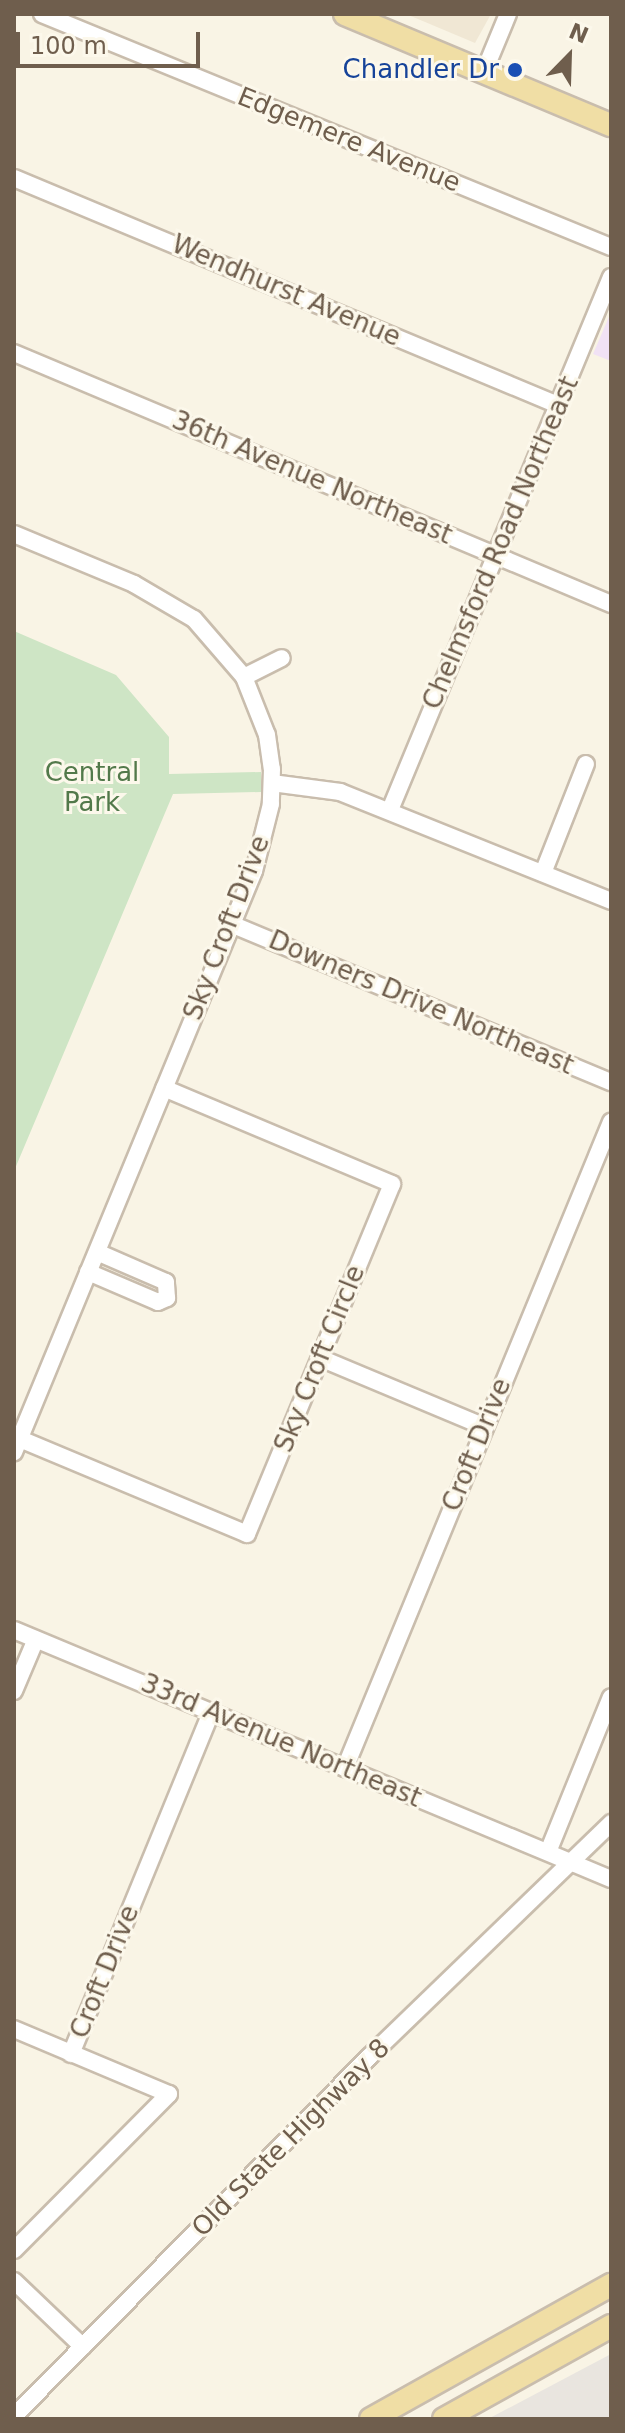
<!DOCTYPE html>
<style>
body{margin:0}
#map{position:relative;width:625px;height:2433px;overflow:hidden;background:#f9f4e5;font-family:"DejaVu Sans",sans-serif}
div>[style]{position:absolute}
.residential>*{inset:0;background:#f0e7d4}
.industrial>*{inset:0;background:#e9e5df}
.education>*{inset:0;background:#f1e2f5}
.green>*{inset:0;background:#cee5c5}
.roads{filter:drop-shadow(2px 0 #c9bdad) drop-shadow(-2px 0 #c9bdad) drop-shadow(0 2px #c9bdad) drop-shadow(0 -2px #c9bdad)}
.minor>*{height:16px;margin:-8px;padding:0 8px;transform-origin:8px;border-radius:8px;background:#fff}
.major>*{height:22px;margin:-11px;padding:0 11px;transform-origin:11px;border-radius:11px;background:#f0dea5}
.dots>*{width:22px;height:22px;translate:-50% -50%;box-sizing:border-box;border:4px solid #fcf8eb;border-radius:50%}
span{translate:-50% -50%;white-space:nowrap;text-align:center;line-height:1.15;-webkit-text-stroke:6px #fcf8eb;paint-order:stroke}
.transit-label{font-size:26px;color:#164399}
.right{translate:-100% -50%;text-align:right}
.street-label{font-size:26px;color:#6f5e4d}
.park-label{font-size:26px;color:#52794a}
.frame{position:absolute;inset:0;border:16px solid #6f5e4d;pointer-events:none}
.north{position:absolute;left:529px;top:16px;width:80px;height:80px;-webkit-text-stroke:6px #fcf8eb;paint-order:stroke;rotate:23deg;font-size:22px;font-weight:700;line-height:32px;text-align:center;color:#6f5e4d}
.north::after{content:'';display:block;margin:auto;width:28px;height:36px;background:#6f5e4d;clip-path:polygon(50% 0,100% 100%,50% 72%,0 100%)}
.scale{position:absolute;left:16px;top:32px;width:184px;height:36px;box-sizing:border-box;border:4px solid #6f5e4d;border-top:0;padding-left:10px;font-size:24px;line-height:28px;white-space:nowrap;color:#6f5e4d;-webkit-text-stroke:6px #fcf8eb;paint-order:stroke}
</style>
<div id="map">
<div class="residential">
<i style="clip-path:polygon(406px 14px,491px 14px,475px 43px)"></i>
</div>
<div class="industrial">
<i style="clip-path:polygon(611px 2354px,611px 2419px,488px 2419px)"></i>
</div>
<div class="education">
<i style="clip-path:polygon(611px 312px,611px 361px,593px 354px)"></i>
</div>
<div class="green">
<i style="clip-path:polygon(14px 631px,116px 675px,169px 737px,169px 774px,261px 772px,261px 792px,173px 794px,14px 1171px)"></i>
</div>
<div class="roads">
<div class="minor">
<i style="left:42px;top:14px;width:615px;rotate:22.27deg"></i>
<i style="left:484px;top:72px;width:63px;rotate:-67.5deg"></i>
<i style="left:14px;top:178px;width:589px;rotate:22.65deg"></i>
<i style="left:14px;top:353px;width:648px;rotate:22.8deg"></i>
<i style="left:14px;top:534px;width:130px;rotate:22.6deg"></i>
<i style="left:134px;top:584px;width:69px;rotate:30.3deg"></i>
<i style="left:194px;top:619px;width:77px;rotate:49.2deg"></i>
<i style="left:244px;top:677px;width:62px;rotate:68.4deg"></i>
<i style="left:267px;top:735px;width:34px;rotate:82deg"></i>
<i style="left:272px;top:769px;width:35px;rotate:92deg"></i>
<i style="left:271px;top:804px;width:69px;rotate:104.2deg"></i>
<i style="left:254px;top:871px;width:629px;rotate:112.44deg"></i>
<i style="left:244px;top:677px;width:42px;rotate:-26.6deg"></i>
<i style="left:272px;top:783px;width:69px;rotate:7.5deg"></i>
<i style="left:340px;top:792px;width:292px;rotate:21.9deg"></i>
<i style="left:390px;top:810px;width:577px;rotate:-67.48deg"></i>
<i style="left:543px;top:873px;width:117px;rotate:-68.5deg"></i>
<i style="left:231px;top:924px;width:412px;rotate:22.6deg"></i>
<i style="left:88px;top:1272px;width:76px;rotate:23.2deg"></i>
<i style="left:158px;top:1302px;width:10px;rotate:-24deg"></i>
<i style="left:167px;top:1298px;width:16px;rotate:-94deg"></i>
<i style="left:166px;top:1282px;width:75px;rotate:-156.5deg"></i>
<i style="left:320px;top:1358px;width:179px;rotate:22.7deg"></i>
<i style="left:20px;top:1439px;width:246px;rotate:22.7deg"></i>
<i style="left:247px;top:1534px;width:191px;rotate:-67.5deg"></i>
<i style="left:320px;top:1358px;width:188px;rotate:-67.5deg"></i>
<i style="left:392px;top:1184px;width:247px;rotate:-157.2deg"></i>
<i style="left:14px;top:1630px;width:647px;rotate:22.64deg"></i>
<i style="left:14px;top:1691px;width:56px;rotate:-67.1deg"></i>
<i style="left:345px;top:1768px;width:699px;rotate:-67.62deg"></i>
<i style="left:548px;top:1852px;width:167px;rotate:-67.9deg"></i>
<i style="left:14px;top:2029px;width:168px;rotate:22.8deg"></i>
<i style="left:169px;top:2094px;width:220px;rotate:134.8deg"></i>
<i style="left:71px;top:2054px;width:369px;rotate:-67.7deg"></i>
<i style="left:14px;top:2281px;width:95px;rotate:43.7deg"></i>
<i style="left:14px;top:2416px;width:505px;rotate:-45.32deg"></i>
<i style="left:369px;top:2057px;width:337px;rotate:-44deg"></i>
</div>
<div class="major">
<i style="left:345px;top:14px;width:288px;rotate:22.7deg"></i>
<i style="left:371px;top:2419px;width:275px;rotate:-29.2deg"></i>
<i style="left:444px;top:2419px;width:191px;rotate:-29.1deg"></i>
</div>
</div>
<div class="dots">
<i style="left:515px;top:70px;background:#1a4fb4"></i>
</div>
<div class="transit-label">
<span class="right" style="left:499px;top:70px">Chandler Dr</span>
</div>
<div class="street-label">
<span style="left:349px;top:140px;rotate:22deg">Edgemere Avenue</span>
<span style="left:286px;top:291px;rotate:23deg">Wendhurst Avenue</span>
<span style="left:312px;top:478px;rotate:23deg">36th Avenue Northeast</span>
<span style="left:501px;top:543px;rotate:-67deg">Chelmsford Road Northeast</span>
<span style="left:227px;top:928px;rotate:-69deg">Sky Croft Drive</span>
<span style="left:421px;top:1003px;rotate:23deg">Downers Drive Northeast</span>
<span style="left:320px;top:1359px;rotate:-68deg">Sky Croft Circle</span>
<span style="left:477px;top:1445px;rotate:-68deg">Croft Drive</span>
<span style="left:281px;top:1741px;rotate:23deg">33rd Avenue Northeast</span>
<span style="left:105px;top:1972px;rotate:-68deg">Croft Drive</span>
<span style="left:291px;top:2138px;rotate:-45deg">Old State Highway 8</span>
</div>
<div class="park-label">
<span style="left:92px;top:788px">Central<br>Park</span>
</div>
<div class="frame"></div>
<div class="north">N</div>
<div class="scale">100 m</div>
</div>
